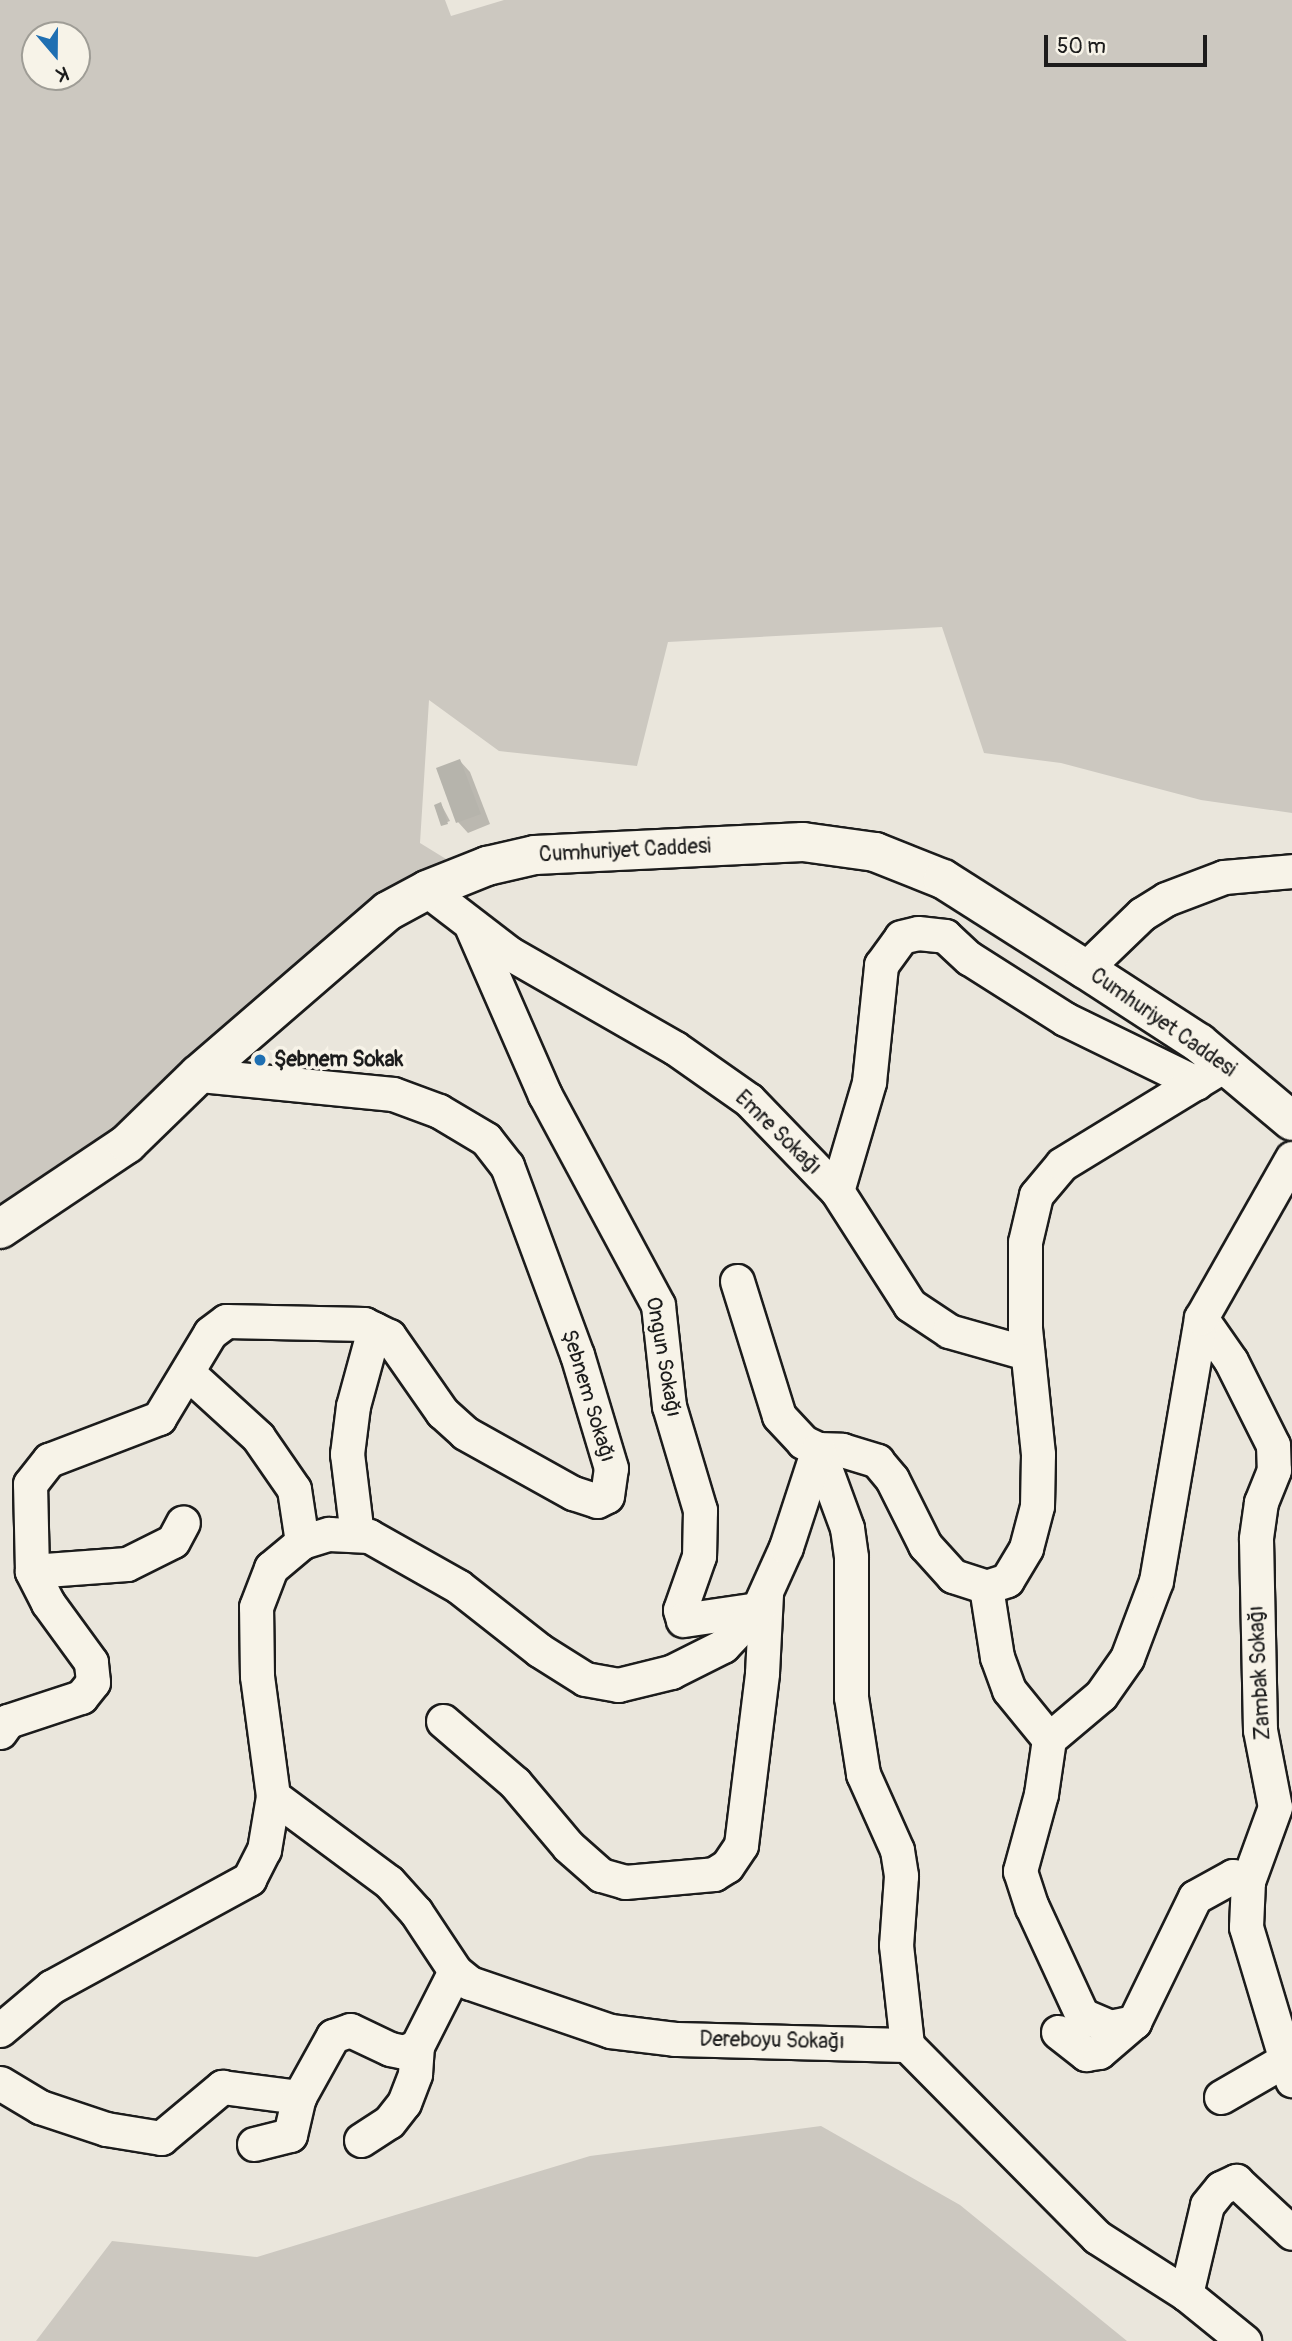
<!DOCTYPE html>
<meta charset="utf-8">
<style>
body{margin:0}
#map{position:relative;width:1292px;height:2341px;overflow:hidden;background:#eae6dc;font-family:Pangolin,sans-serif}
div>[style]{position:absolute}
.green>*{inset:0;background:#ccc8c0}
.shadow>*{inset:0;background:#0003}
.building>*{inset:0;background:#b6b4ac}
.roads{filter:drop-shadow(2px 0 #1c1c1c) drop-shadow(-2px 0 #1c1c1c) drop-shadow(0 2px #1c1c1c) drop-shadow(0 -2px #1c1c1c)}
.minor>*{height:33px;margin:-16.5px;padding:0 16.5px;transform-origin:16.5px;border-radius:16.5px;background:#f7f3e8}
.major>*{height:38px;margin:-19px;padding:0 19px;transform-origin:19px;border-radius:19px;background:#f7f3e8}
.dots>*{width:19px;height:19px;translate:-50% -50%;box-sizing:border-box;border:4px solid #f7f3e8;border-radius:50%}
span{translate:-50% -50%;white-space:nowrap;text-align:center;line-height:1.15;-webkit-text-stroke:7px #f7f3e8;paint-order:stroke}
.street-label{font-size:21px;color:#1c1c1c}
.poi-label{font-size:21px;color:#1c1c1c;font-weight:700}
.left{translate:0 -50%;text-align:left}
.north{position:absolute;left:21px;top:21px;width:70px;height:70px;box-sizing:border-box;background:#f7f3e8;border:2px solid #9f9d96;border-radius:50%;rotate:160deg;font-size:19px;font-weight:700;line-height:28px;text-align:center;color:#1c1c1c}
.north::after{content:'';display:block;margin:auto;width:24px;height:32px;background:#1f6fb2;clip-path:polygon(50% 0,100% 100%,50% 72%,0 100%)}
.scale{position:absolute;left:1044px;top:35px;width:163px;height:32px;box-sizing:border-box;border:4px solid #1c1c1c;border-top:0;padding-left:9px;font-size:21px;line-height:24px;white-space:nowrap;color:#1c1c1c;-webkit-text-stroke:5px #f7f3e8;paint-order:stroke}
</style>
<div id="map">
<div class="green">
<i style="clip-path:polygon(evenodd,0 0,445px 0,451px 16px,504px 0,1292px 0,1292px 813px,1201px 800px,1061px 763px,984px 753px,942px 627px,668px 642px,637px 766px,499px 751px,429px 700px,420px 843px,446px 859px,248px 1019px,0 1230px,0 0,35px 35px,77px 35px,77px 77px,35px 77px,35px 35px)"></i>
<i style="clip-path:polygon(821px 2126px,960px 2205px,1127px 2341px,36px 2341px,112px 2241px,257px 2257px,590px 2156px)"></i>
</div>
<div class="shadow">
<i style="clip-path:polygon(460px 761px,470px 772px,490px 824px,468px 833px,458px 822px)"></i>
<i style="clip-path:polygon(441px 804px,450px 821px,442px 824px)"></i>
</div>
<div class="building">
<i style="clip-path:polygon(460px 759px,481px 814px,456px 823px,436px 768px)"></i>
<i style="clip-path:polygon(441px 802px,448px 824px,441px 826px,434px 805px)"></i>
</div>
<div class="roads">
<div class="minor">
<i style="left:427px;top:890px;width:103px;rotate:37.5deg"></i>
<i style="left:509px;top:953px;width:191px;rotate:29.8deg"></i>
<i style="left:675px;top:1048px;width:90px;rotate:35.1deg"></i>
<i style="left:749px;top:1100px;width:127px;rotate:46deg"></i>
<i style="left:837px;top:1191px;width:135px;rotate:57.4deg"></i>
<i style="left:910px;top:1305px;width:47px;rotate:33.7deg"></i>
<i style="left:949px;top:1331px;width:81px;rotate:15.8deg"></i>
<i style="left:472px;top:928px;width:182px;rotate:66.4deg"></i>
<i style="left:545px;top:1095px;width:238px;rotate:61.7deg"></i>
<i style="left:658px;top:1305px;width:102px;rotate:83.8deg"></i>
<i style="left:669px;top:1406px;width:109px;rotate:73.4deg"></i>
<i style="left:700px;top:1510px;width:46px;rotate:91.2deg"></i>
<i style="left:699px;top:1556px;width:57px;rotate:109.4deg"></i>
<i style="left:680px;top:1610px;width:10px;rotate:73deg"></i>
<i style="left:683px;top:1620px;width:76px;rotate:-8.3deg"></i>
<i style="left:1085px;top:969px;width:79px;rotate:-44deg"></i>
<i style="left:1142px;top:914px;width:28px;rotate:-32deg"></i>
<i style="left:1166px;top:899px;width:62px;rotate:-20.8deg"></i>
<i style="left:1224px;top:877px;width:68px;rotate:-5deg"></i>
<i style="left:837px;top:1191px;width:114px;rotate:-73.6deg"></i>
<i style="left:869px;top:1082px;width:118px;rotate:-84.1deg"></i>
<i style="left:881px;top:965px;width:34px;rotate:-54deg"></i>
<i style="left:901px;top:937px;width:17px;rotate:-13deg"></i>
<i style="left:918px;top:933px;width:27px;rotate:6deg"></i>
<i style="left:945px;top:936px;width:33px;rotate:43deg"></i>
<i style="left:969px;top:958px;width:114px;rotate:32.4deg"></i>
<i style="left:1065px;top:1019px;width:146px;rotate:26deg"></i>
<i style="left:737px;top:1281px;width:141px;rotate:72.7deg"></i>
<i style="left:779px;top:1416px;width:35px;rotate:47deg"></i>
<i style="left:803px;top:1442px;width:17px;rotate:25deg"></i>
<i style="left:818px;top:1449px;width:24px;rotate:2deg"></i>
<i style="left:842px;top:1450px;width:37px;rotate:17deg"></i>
<i style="left:877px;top:1461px;width:23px;rotate:50deg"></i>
<i style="left:892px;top:1479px;width:74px;rotate:63.4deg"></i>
<i style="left:925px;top:1545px;width:42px;rotate:47.9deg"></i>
<i style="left:953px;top:1576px;width:35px;rotate:18deg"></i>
<i style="left:986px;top:1587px;width:22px;rotate:-18deg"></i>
<i style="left:1007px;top:1580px;width:37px;rotate:-59deg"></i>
<i style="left:1026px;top:1548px;width:43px;rotate:-75.3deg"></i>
<i style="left:1037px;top:1506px;width:52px;rotate:-88.9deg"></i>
<i style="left:1038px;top:1454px;width:127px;rotate:-95.9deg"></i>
<i style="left:1025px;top:1328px;width:86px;rotate:-90deg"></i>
<i style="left:1025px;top:1242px;width:48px;rotate:-76.8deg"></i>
<i style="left:1036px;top:1195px;width:40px;rotate:-50deg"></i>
<i style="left:1062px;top:1164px;width:192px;rotate:-31.4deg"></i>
<i style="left:1201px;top:1318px;width:52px;rotate:55.1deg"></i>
<i style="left:1231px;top:1361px;width:94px;rotate:63.4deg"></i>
<i style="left:1273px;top:1445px;width:25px;rotate:88deg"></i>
<i style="left:1274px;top:1470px;width:35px;rotate:112deg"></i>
<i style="left:1261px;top:1502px;width:37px;rotate:98deg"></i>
<i style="left:1256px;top:1539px;width:191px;rotate:88.8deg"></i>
<i style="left:1260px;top:1730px;width:78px;rotate:79deg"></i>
<i style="left:1275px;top:1807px;width:79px;rotate:110deg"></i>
<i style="left:1248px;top:1881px;width:46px;rotate:92.5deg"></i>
<i style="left:1246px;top:1927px;width:160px;rotate:73.3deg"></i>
<i style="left:188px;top:1373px;width:95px;rotate:42.4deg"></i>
<i style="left:258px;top:1437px;width:63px;rotate:55.3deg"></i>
<i style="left:294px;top:1489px;width:54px;rotate:81.4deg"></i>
<i style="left:818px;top:1449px;width:84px;rotate:69.8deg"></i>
<i style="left:847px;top:1528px;width:29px;rotate:82deg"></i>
<i style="left:851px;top:1557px;width:140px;rotate:90deg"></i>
<i style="left:851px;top:1697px;width:78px;rotate:81.1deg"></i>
<i style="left:863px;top:1774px;width:83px;rotate:65.9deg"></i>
<i style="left:897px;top:1850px;width:26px;rotate:81deg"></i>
<i style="left:901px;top:1876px;width:69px;rotate:94.1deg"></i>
<i style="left:896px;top:1945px;width:101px;rotate:83.7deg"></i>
<i style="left:357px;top:1535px;width:82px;rotate:-97deg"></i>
<i style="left:347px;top:1454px;width:48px;rotate:-82.9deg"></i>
<i style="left:353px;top:1406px;width:80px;rotate:-74.7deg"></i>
<i style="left:32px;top:1571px;width:95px;rotate:-4.2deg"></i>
<i style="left:127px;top:1564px;width:51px;rotate:-26.6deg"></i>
<i style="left:173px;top:1541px;width:21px;rotate:-62deg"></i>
<i style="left:986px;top:1587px;width:71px;rotate:81.1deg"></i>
<i style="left:997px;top:1657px;width:35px;rotate:70deg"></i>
<i style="left:1009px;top:1690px;width:63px;rotate:50.8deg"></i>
<i style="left:1049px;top:1739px;width:56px;rotate:98.3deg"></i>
<i style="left:1041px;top:1794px;width:80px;rotate:105.3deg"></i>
<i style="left:1020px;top:1871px;width:38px;rotate:72deg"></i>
<i style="left:1032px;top:1907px;width:119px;rotate:65.2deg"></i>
<i style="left:1082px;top:2015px;width:30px;rotate:23deg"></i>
<i style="left:1110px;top:2027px;width:25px;rotate:-12deg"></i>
<i style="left:1134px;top:2022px;width:139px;rotate:-64deg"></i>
<i style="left:1195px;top:1897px;width:43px;rotate:-28.9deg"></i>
<i style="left:1233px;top:1876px;width:16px;rotate:18deg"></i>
<i style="left:443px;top:1721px;width:95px;rotate:40.7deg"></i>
<i style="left:515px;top:1783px;width:82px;rotate:49.9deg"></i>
<i style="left:568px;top:1846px;width:44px;rotate:41.3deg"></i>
<i style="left:601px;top:1875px;width:25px;rotate:16deg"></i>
<i style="left:625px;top:1882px;width:89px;rotate:-5.1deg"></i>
<i style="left:714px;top:1874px;width:15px;rotate:-32deg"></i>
<i style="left:727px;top:1866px;width:25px;rotate:-56deg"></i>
<i style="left:741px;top:1845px;width:173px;rotate:-83deg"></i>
<i style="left:762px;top:1673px;width:79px;rotate:-87.1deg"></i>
<i style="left:0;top:1732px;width:14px;rotate:-54deg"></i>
<i style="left:8px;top:1721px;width:77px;rotate:-18.2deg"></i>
<i style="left:81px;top:1697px;width:19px;rotate:-51deg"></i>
<i style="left:93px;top:1682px;width:20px;rotate:-96deg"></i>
<i style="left:91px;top:1662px;width:73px;rotate:-126.1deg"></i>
<i style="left:48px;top:1603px;width:36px;rotate:-117deg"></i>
<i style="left:32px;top:1571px;width:87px;rotate:-91.3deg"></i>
<i style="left:30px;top:1484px;width:31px;rotate:-52deg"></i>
<i style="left:49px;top:1460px;width:118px;rotate:-20.9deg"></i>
<i style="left:159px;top:1418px;width:99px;rotate:-59deg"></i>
<i style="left:210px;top:1333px;width:20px;rotate:-37deg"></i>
<i style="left:226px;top:1321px;width:138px;rotate:1.2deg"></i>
<i style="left:364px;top:1324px;width:28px;rotate:26deg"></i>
<i style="left:389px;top:1336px;width:93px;rotate:55.1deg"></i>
<i style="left:442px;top:1412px;width:31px;rotate:42deg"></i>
<i style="left:465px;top:1433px;width:124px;rotate:29.1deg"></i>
<i style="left:573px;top:1493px;width:25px;rotate:18deg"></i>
<i style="left:597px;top:1501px;width:11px;rotate:-27deg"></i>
<i style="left:607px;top:1496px;width:28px;rotate:-82deg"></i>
<i style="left:611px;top:1468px;width:118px;rotate:-106.7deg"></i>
<i style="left:577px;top:1355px;width:202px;rotate:-110.3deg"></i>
<i style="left:507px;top:1166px;width:34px;rotate:-128deg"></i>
<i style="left:486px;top:1139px;width:55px;rotate:-149.2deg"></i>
<i style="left:439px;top:1111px;width:49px;rotate:-159.7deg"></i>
<i style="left:393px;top:1094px;width:196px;rotate:-174.4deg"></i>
<i style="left:1049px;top:1739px;width:68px;rotate:-40.2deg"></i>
<i style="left:1101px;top:1695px;width:45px;rotate:-54.9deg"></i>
<i style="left:1127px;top:1658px;width:82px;rotate:-69.4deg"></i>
<i style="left:1156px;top:1581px;width:267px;rotate:-80.3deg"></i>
<i style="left:1201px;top:1318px;width:184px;rotate:-60.4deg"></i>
<i style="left:273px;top:1796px;width:144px;rotate:36.6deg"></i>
<i style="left:389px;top:1882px;width:40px;rotate:48deg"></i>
<i style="left:416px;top:1912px;width:71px;rotate:56.5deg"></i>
<i style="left:455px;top:1971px;width:19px;rotate:39deg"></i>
<i style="left:470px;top:1983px;width:148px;rotate:18.9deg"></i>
<i style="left:610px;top:2031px;width:65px;rotate:7deg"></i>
<i style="left:675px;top:2039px;width:232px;rotate:1.5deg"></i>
<i style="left:907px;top:2045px;width:270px;rotate:45.3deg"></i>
<i style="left:1097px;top:2237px;width:106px;rotate:32.6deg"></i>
<i style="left:1186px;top:2294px;width:75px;rotate:39deg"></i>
<i style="left:0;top:2030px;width:67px;rotate:-40.1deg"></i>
<i style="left:51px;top:1987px;width:226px;rotate:-28.6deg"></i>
<i style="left:249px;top:1879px;width:33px;rotate:-63deg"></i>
<i style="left:264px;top:1850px;width:55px;rotate:-80.5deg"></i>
<i style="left:273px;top:1796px;width:121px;rotate:-97.6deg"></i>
<i style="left:257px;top:1676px;width:69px;rotate:-90.8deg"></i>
<i style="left:256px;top:1607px;width:42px;rotate:-69deg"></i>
<i style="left:271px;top:1568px;width:40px;rotate:-40deg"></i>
<i style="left:302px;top:1542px;width:28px;rotate:-17deg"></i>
<i style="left:329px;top:1534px;width:40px;rotate:2.9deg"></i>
<i style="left:369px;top:1536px;width:103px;rotate:29.5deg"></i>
<i style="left:459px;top:1587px;width:102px;rotate:38.2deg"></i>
<i style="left:539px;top:1650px;width:54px;rotate:32.2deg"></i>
<i style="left:585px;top:1679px;width:34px;rotate:10deg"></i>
<i style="left:618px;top:1685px;width:55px;rotate:-13.8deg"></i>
<i style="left:671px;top:1672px;width:58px;rotate:-26.6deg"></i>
<i style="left:723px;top:1646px;width:51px;rotate:-46.6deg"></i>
<i style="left:758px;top:1609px;width:68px;rotate:-65.7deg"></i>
<i style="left:786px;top:1547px;width:103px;rotate:-71.9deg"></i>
<i style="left:1058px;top:2032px;width:36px;rotate:38deg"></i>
<i style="left:1086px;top:2054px;width:13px;rotate:-9deg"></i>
<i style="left:1099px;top:2052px;width:46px;rotate:-40.6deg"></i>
<i style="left:0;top:2083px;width:47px;rotate:31deg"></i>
<i style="left:40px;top:2107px;width:70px;rotate:18.4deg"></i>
<i style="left:106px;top:2129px;width:56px;rotate:9.3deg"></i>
<i style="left:161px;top:2138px;width:80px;rotate:-39.9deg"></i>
<i style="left:222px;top:2087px;width:78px;rotate:7.4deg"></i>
<i style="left:1221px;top:2097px;width:74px;rotate:-30deg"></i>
<i style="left:361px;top:2140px;width:33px;rotate:-33deg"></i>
<i style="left:389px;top:2122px;width:24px;rotate:-52deg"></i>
<i style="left:404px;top:2103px;width:31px;rotate:-69deg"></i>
<i style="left:415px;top:2074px;width:28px;rotate:-86deg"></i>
<i style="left:254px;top:2144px;width:37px;rotate:-14deg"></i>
<i style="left:290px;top:2135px;width:39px;rotate:-77deg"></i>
<i style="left:299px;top:2097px;width:70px;rotate:-60.9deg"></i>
<i style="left:333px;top:2036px;width:18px;rotate:-19deg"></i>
<i style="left:350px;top:2030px;width:44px;rotate:25.4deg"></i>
<i style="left:390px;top:2049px;width:14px;rotate:12deg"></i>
<i style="left:404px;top:2052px;width:14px;rotate:-25deg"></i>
<i style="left:417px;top:2046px;width:84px;rotate:-63.1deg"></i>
<i style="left:1186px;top:2294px;width:91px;rotate:-76.7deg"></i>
<i style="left:1207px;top:2205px;width:22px;rotate:-51deg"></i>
<i style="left:1221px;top:2188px;width:17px;rotate:-25deg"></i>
<i style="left:1236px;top:2181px;width:76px;rotate:42.9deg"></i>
</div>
<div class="major">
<i style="left:0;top:1229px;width:153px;rotate:-33.8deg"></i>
<i style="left:127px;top:1144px;width:99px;rotate:-44.2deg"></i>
<i style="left:198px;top:1075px;width:251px;rotate:-40.8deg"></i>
<i style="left:388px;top:911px;width:44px;rotate:-28.3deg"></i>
<i style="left:427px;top:890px;width:65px;rotate:-21.8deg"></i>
<i style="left:487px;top:866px;width:49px;rotate:-12.9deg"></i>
<i style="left:535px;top:855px;width:268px;rotate:-2.8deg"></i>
<i style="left:803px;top:842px;width:73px;rotate:7.9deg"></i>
<i style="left:875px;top:852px;width:73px;rotate:21.7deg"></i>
<i style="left:943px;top:879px;width:168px;rotate:32.4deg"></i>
<i style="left:1085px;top:969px;width:136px;rotate:33deg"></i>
<i style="left:1199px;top:1043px;width:121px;rotate:40deg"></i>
</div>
</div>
<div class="dots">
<i style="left:260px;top:1060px;background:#1f6fb2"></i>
</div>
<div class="street-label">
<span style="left:625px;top:851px;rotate:-3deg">Cumhuriyet Caddesi</span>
<span style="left:1163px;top:1023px;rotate:35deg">Cumhuriyet Caddesi</span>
<span style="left:778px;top:1133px;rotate:44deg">Emre Sokağı</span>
<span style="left:663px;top:1357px;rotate:80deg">Ongun Sokağı</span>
<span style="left:588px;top:1396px;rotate:73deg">Şebnem Sokağı</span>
<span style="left:1260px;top:1673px;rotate:-93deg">Zambak Sokağı</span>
<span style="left:772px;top:2041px;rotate:1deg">Dereboyu Sokağı</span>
</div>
<div class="poi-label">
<span class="left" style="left:274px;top:1060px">Şebnem Sokak</span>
</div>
<div class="north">K</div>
<div class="scale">50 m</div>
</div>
